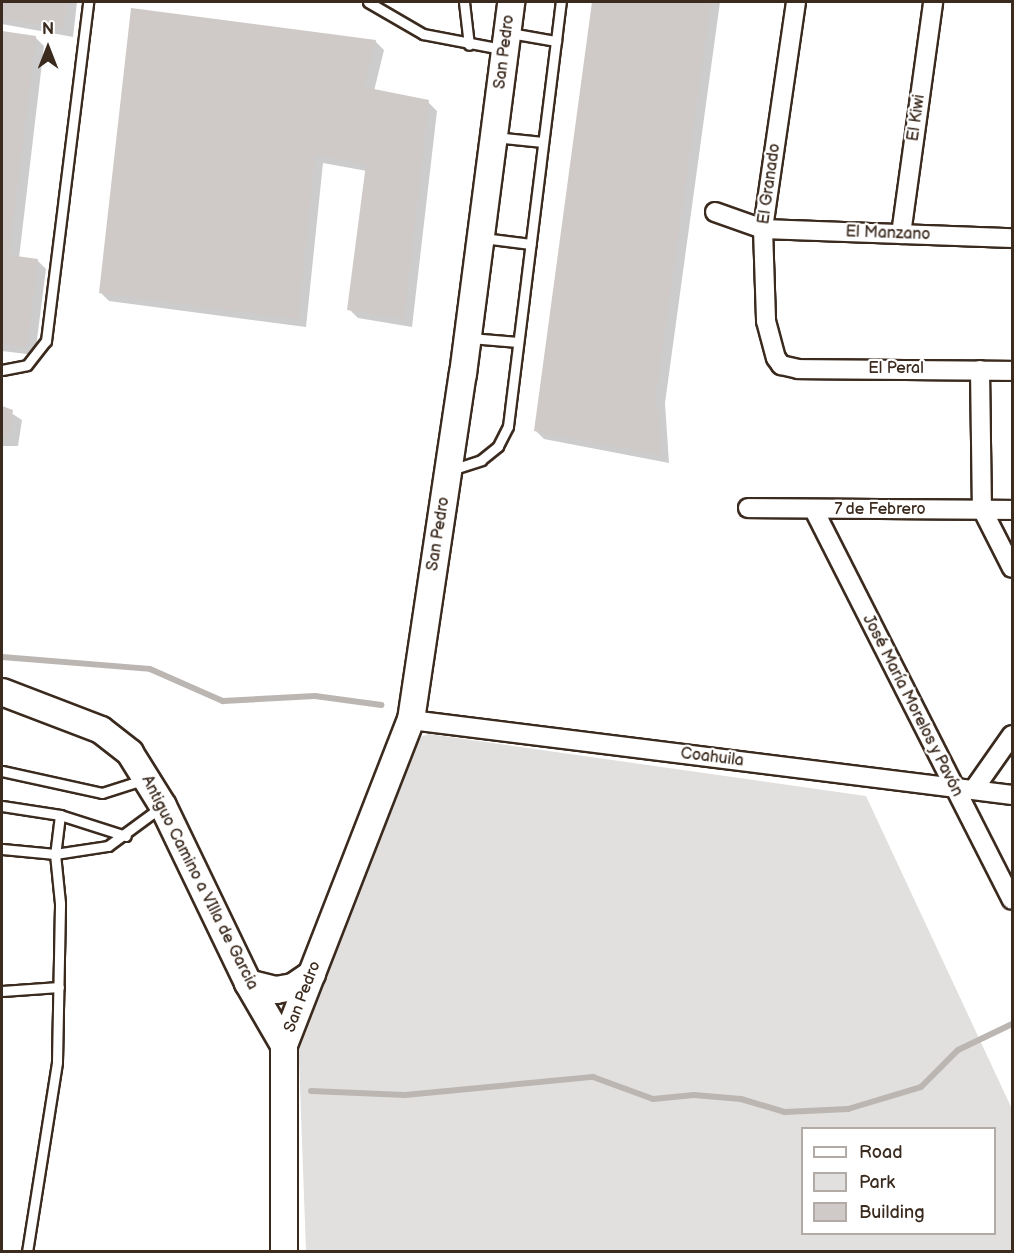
<!DOCTYPE html>
<meta charset="utf-8">
<style>
body{margin:0}
#map{position:relative;width:1014px;height:1253px;overflow:hidden;background:#fff;font-family:"Balsamiq Sans",sans-serif}
div>[style]{position:absolute}
.green>*{inset:0;background:#e2e0de}
.shadow>*{inset:0;background:#0003}
.stream>*{height:6px;margin:-3px;padding:0 3px;transform-origin:3px;border-radius:3px;background:#bcb6b3}
.building>*{inset:0;background:#cfcac7}
.roads{filter:drop-shadow(2px 0 #3b2a1e) drop-shadow(-2px 0 #3b2a1e) drop-shadow(0 2px #3b2a1e) drop-shadow(0 -2px #3b2a1e)}
.lane>*{height:9px;margin:-4.5px;padding:0 4.5px;transform-origin:4.5px;border-radius:4.5px;background:#fff}
.street>*{height:18px;margin:-9px;padding:0 9px;transform-origin:9px;border-radius:9px;background:#fff}
.secondary>*{height:26px;margin:-13px;padding:0 13px;transform-origin:13px;border-radius:13px;background:#fff}
span{translate:-50% -50%;white-space:nowrap;text-align:center;line-height:1.15;-webkit-text-stroke:4.5px #fff;paint-order:stroke}
.street-label{font-size:16px;color:#3b2a1e}
.frame{position:absolute;inset:0;border:3px solid #3b2a1e;pointer-events:none}
.legend{position:absolute;left:801px;top:1127px;width:195px;height:108px;box-sizing:border-box;background:#fff;border:2px solid #b1aaa5;margin:0;padding:8px 10px;list-style:none;font-size:18px;color:#3b2a1e}
.legend li{display:flex;align-items:center;gap:12px;height:30px}
.legend b{width:30px;border:2px solid #b1aaa5}
.north{position:absolute;left:18px;top:18px;width:60px;height:60px;-webkit-text-stroke:4px #fff;paint-order:stroke;rotate:0deg;font-size:16px;font-weight:700;line-height:24px;text-align:center;color:#3b2a1e}
.north::after{content:'';display:block;margin:auto;width:21px;height:27px;background:#3b2a1e;clip-path:polygon(50% 0,100% 100%,50% 72%,0 100%)}
</style>
<div id="map">
<div class="green">
<i style="clip-path:polygon(evenodd,429px 734px,866px 796px,1012px 1109px,1012px 1251px,306px 1251px,298px 1033px,417px 738px,429px 734px,802px 1128px,994px 1128px,994px 1234px,802px 1234px,802px 1128px)"></i>
</div>
<div class="shadow">
<i style="clip-path:polygon(2px 2px,77px 2px,73px 37px,2px 24px)"></i>
<i style="clip-path:polygon(594px 2px,720px 2px,665px 403px,669px 463px,544px 439px,535px 430px)"></i>
<i style="clip-path:polygon(2px 33px,35px 37px,44px 46px,19px 258px,37px 260px,46px 269px,35px 355px,2px 351px)"></i>
<i style="clip-path:polygon(375px 41px,384px 50px,374px 91px,428px 102px,437px 111px,412px 327px,358px 318px,349px 309px,367px 171px,323px 163px,306px 327px,109px 301px,100px 292px)"></i>
<i style="clip-path:polygon(2px 407px,22px 420px,18px 446px,2px 446px)"></i>
</div>
<div class="stream">
<i style="left:2px;top:657px;width:148px;rotate:4.6deg"></i>
<i style="left:150px;top:669px;width:80px;rotate:23.7deg"></i>
<i style="left:223px;top:701px;width:92px;rotate:-3.1deg"></i>
<i style="left:315px;top:696px;width:67px;rotate:7.8deg"></i>
<i style="left:311px;top:1091px;width:94px;rotate:2.4deg"></i>
<i style="left:405px;top:1095px;width:189px;rotate:-5.5deg"></i>
<i style="left:593px;top:1077px;width:64px;rotate:20.1deg"></i>
<i style="left:653px;top:1099px;width:41px;rotate:-5.6deg"></i>
<i style="left:694px;top:1095px;width:47px;rotate:4.9deg"></i>
<i style="left:741px;top:1099px;width:46px;rotate:16.5deg"></i>
<i style="left:785px;top:1112px;width:63px;rotate:-2.7deg"></i>
<i style="left:848px;top:1109px;width:76px;rotate:-16.8deg"></i>
<i style="left:921px;top:1087px;width:52px;rotate:-45deg"></i>
<i style="left:958px;top:1050px;width:60px;rotate:-25.7deg"></i>
</div>
<div class="building">
<i style="clip-path:polygon(2px 2px,67px 2px,64px 29px,2px 18px)"></i>
<i style="clip-path:polygon(592px 2px,711px 2px,656px 393px,661px 455px,534px 431px)"></i>
<i style="clip-path:polygon(131px 8px,376px 40px,364px 87px,429px 100px,404px 319px,347px 310px,366px 164px,315px 155px,298px 319px,99px 293px)"></i>
<i style="clip-path:polygon(2px 31px,36px 36px,9px 255px,38px 259px,27px 347px,2px 344px)"></i>
<i style="clip-path:polygon(2px 406px,13px 410px,9px 438px,2px 438px)"></i>
</div>
<div class="roads">
<div class="lane">
<i style="left:368px;top:2px;width:64px;rotate:30.2deg"></i>
<i style="left:423px;top:34px;width:80px;rotate:10.8deg"></i>
<i style="left:464px;top:2px;width:43px;rotate:83.4deg"></i>
<i style="left:510px;top:33px;width:47px;rotate:9.9deg"></i>
<i style="left:494px;top:137px;width:49px;rotate:5.8deg"></i>
<i style="left:483px;top:238px;width:48px;rotate:7.1deg"></i>
<i style="left:470px;top:338px;width:48px;rotate:4.8deg"></i>
<i style="left:2px;top:370px;width:25px;rotate:-11deg"></i>
<i style="left:27px;top:365px;width:31px;rotate:-52deg"></i>
<i style="left:46px;top:341px;width:342px;rotate:-82.9deg"></i>
<i style="left:451px;top:470px;width:32px;rotate:-18deg"></i>
<i style="left:481px;top:460px;width:22px;rotate:-39deg"></i>
<i style="left:498px;top:446px;width:22px;rotate:-63deg"></i>
<i style="left:508px;top:426px;width:427px;rotate:-82.9deg"></i>
<i style="left:2px;top:771px;width:102px;rotate:12.4deg"></i>
<i style="left:102px;top:793px;width:46px;rotate:-17.7deg"></i>
<i style="left:2px;top:806px;width:59px;rotate:8.8deg"></i>
<i style="left:60px;top:815px;width:39px;rotate:97deg"></i>
<i style="left:55px;top:854px;width:53px;rotate:-174.6deg"></i>
<i style="left:60px;top:815px;width:69px;rotate:17.7deg"></i>
<i style="left:2px;top:991px;width:57px;rotate:-4deg"></i>
<i style="left:27px;top:1252px;width:192px;rotate:-81deg"></i>
<i style="left:57px;top:1062px;width:159px;rotate:-88.9deg"></i>
<i style="left:60px;top:903px;width:49px;rotate:-95.8deg"></i>
<i style="left:55px;top:854px;width:54px;rotate:-8.6deg"></i>
<i style="left:108px;top:846px;width:66px;rotate:-36.3deg"></i>
</div>
<div class="street">
<i style="left:796px;top:2px;width:229px;rotate:98.3deg"></i>
<i style="left:763px;top:229px;width:92px;rotate:88.1deg"></i>
<i style="left:766px;top:321px;width:38px;rotate:75deg"></i>
<i style="left:776px;top:358px;width:9px;rotate:54deg"></i>
<i style="left:781px;top:365px;width:17px;rotate:13deg"></i>
<i style="left:798px;top:369px;width:214px;rotate:0.5deg"></i>
<i style="left:715px;top:212px;width:51px;rotate:19.5deg"></i>
<i style="left:763px;top:229px;width:249px;rotate:2.1deg"></i>
<i style="left:901px;top:234px;width:234px;rotate:-82.1deg"></i>
<i style="left:980px;top:370px;width:139px;rotate:89.2deg"></i>
<i style="left:982px;top:509px;width:66px;rotate:63deg"></i>
<i style="left:748px;top:508px;width:264px;rotate:0.4deg"></i>
<i style="left:814px;top:510px;width:437px;rotate:63.1deg"></i>
<i style="left:411px;top:720px;width:606px;rotate:7.11deg"></i>
<i style="left:974px;top:789px;width:66px;rotate:-54.9deg"></i>
</div>
<div class="secondary">
<i style="left:2px;top:692px;width:106px;rotate:21deg"></i>
<i style="left:101px;top:730px;width:37px;rotate:38deg"></i>
<i style="left:130px;top:753px;width:62px;rotate:58.1deg"></i>
<i style="left:163px;top:806px;width:196px;rotate:64.3deg"></i>
<i style="left:248px;top:983px;width:72px;rotate:59.9deg"></i>
<i style="left:248px;top:983px;width:29px;rotate:14deg"></i>
<i style="left:276px;top:990px;width:17px;rotate:-10deg"></i>
<i style="left:293px;top:987px;width:23px;rotate:-34deg"></i>
<i style="left:284px;top:1252px;width:207px;rotate:-90deg"></i>
<i style="left:284px;top:1045px;width:349px;rotate:-68.7deg"></i>
<i style="left:411px;top:720px;width:350px;rotate:-81.5deg"></i>
<i style="left:463px;top:374px;width:375px;rotate:-82.6deg"></i>
</div>
</div>
<div class="street-label">
<span style="left:505px;top:52px;rotate:-83deg">San Pedro</span>
<span style="left:917px;top:118px;rotate:-82deg">El Kiwi</span>
<span style="left:770px;top:184px;rotate:-82deg">El Granado</span>
<span style="left:888px;top:234px;rotate:2deg">El Manzano</span>
<span style="left:896px;top:369px">El Peral</span>
<span style="left:880px;top:510px">7 de Febrero</span>
<span style="left:439px;top:534px;rotate:-81deg">San Pedro</span>
<span style="left:912px;top:706px;rotate:63deg">José María Morelos y Pavón</span>
<span style="left:712px;top:758px;rotate:7deg">Coahuila</span>
<span style="left:199px;top:883px;rotate:63deg">Antiguo Camino a VIlla de Garcia</span>
<span style="left:303px;top:997px;rotate:-69deg">San Pedro</span>
</div>
<div class="frame"></div>
<ul class="legend">
<li><b style="height:8px;background:#fff"></b>Road</li>
<li><b style="height:16px;background:#e2e0de"></b>Park</li>
<li><b style="height:16px;background:#cfcac7"></b>Building</li>
</ul>
<div class="north">N</div>
</div>
